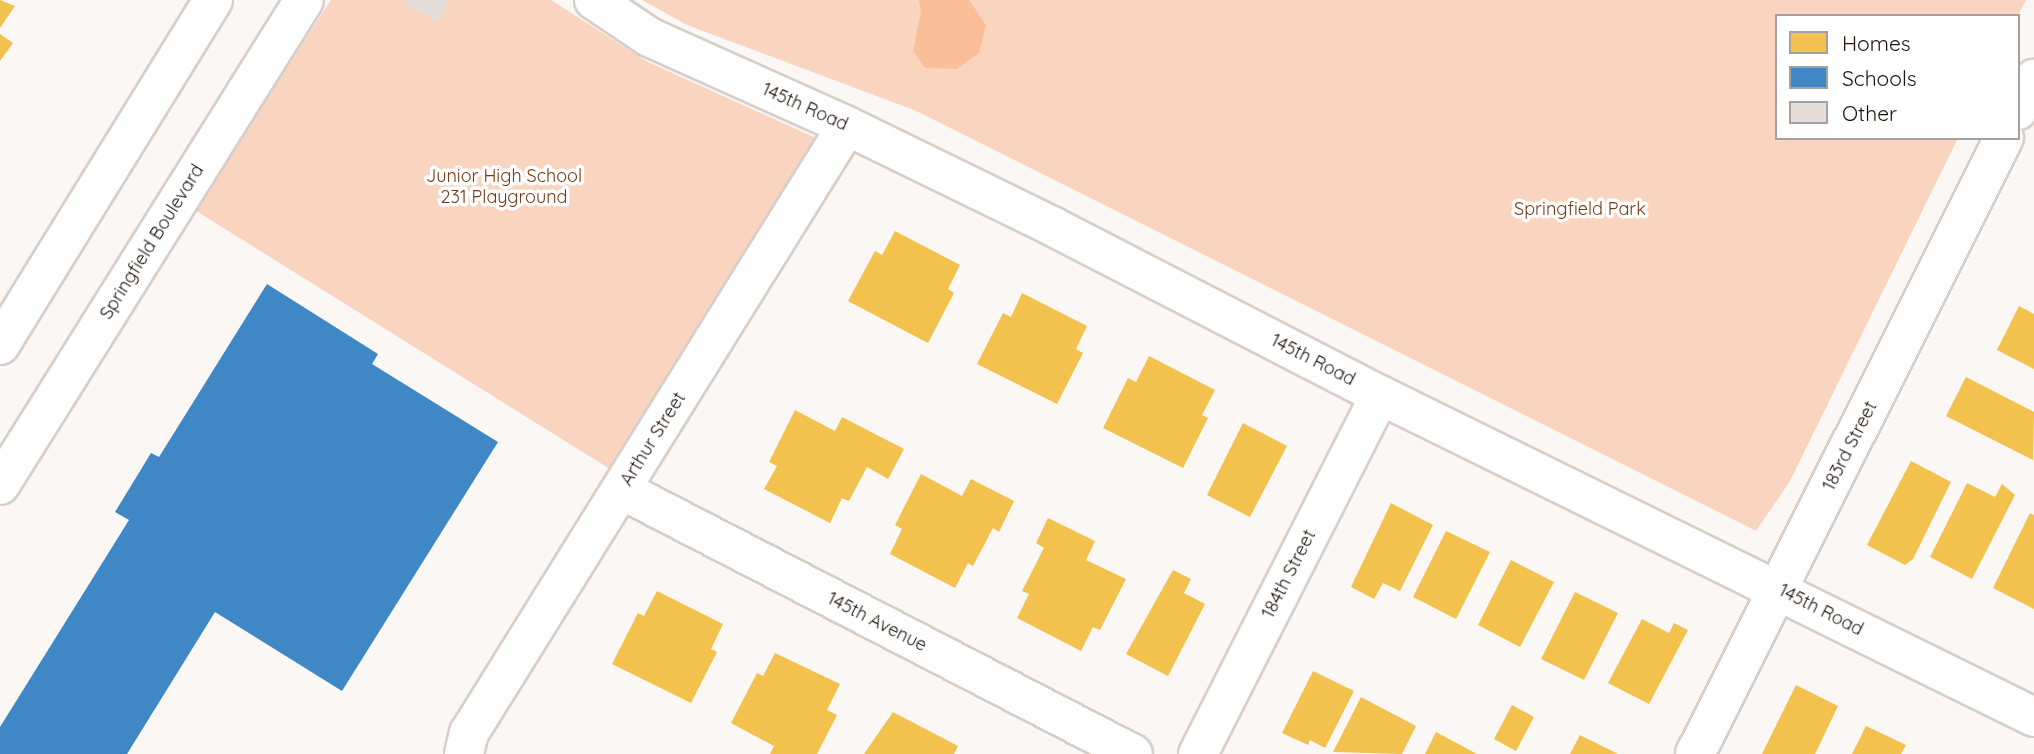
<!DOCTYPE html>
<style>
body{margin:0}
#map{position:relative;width:2034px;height:754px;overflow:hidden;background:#fbf7f5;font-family:Quicksand,sans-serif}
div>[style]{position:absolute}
.green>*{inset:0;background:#f9d5c0}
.water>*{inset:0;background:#fabe98}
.homes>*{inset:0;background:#f2c14e}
.schools>*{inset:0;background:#3f88c5}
.building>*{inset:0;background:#e5ddd8}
.roads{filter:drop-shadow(2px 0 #d6cec9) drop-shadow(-2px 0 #d6cec9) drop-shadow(0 2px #d6cec9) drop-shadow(0 -2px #d6cec9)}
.minor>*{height:38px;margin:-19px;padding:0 19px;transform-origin:19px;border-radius:19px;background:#fefefe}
span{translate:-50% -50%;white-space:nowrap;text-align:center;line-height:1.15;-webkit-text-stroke:7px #fff;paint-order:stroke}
.street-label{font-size:18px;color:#1e120b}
.park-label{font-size:18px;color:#703a14}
.legend{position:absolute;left:1775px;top:14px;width:245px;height:126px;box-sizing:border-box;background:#fff;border:2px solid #a5a09d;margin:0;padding:9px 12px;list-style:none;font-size:21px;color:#1e120b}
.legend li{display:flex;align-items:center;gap:14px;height:35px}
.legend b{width:35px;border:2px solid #a5a09d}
</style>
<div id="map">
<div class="green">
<i style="clip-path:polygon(331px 0,551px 0,648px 62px,816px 138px,618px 474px,193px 209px)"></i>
<i style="clip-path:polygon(642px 0,2026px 0,2018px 16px,1777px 16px,1777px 138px,1958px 138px,1790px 481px,1756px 531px,914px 110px,687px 25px)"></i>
</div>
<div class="water">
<i style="clip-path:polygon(919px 0,969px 0,986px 25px,979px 53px,957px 69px,925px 68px,913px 51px,921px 12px)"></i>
</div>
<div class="homes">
<i style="clip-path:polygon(0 0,15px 6px,0 28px)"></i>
<i style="clip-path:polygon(0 34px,13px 43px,0 61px)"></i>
<i style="clip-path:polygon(895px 231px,960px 265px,948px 289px,954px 293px,928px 343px,848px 301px,875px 251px,882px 255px)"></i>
<i style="clip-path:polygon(1022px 293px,1087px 326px,1076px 349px,1083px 353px,1057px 404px,977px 364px,1003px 313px,1011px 317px)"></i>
<i style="clip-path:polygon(2019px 306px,2034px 314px,2034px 369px,1997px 350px)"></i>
<i style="clip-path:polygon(1149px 356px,1215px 390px,1202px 415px,1208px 418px,1183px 468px,1103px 428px,1128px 378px,1136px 382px)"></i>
<i style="clip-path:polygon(1966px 377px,2034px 412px,2033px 460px,1946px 416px)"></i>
<i style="clip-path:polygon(795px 410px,835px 431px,842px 417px,904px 449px,888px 479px,867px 467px,849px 501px,842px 498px,830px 523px,764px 489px,777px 466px,769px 462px)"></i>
<i style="clip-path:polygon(1243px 423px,1287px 446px,1250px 517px,1207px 495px)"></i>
<i style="clip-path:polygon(1911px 461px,1951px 482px,1913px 559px,1905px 565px,1867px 545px)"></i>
<i style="clip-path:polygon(921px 474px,962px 496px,971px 479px,1014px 501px,999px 532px,993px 528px,973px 566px,968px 563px,955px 588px,890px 554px,902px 529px,895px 525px)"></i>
<i style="clip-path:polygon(1967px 483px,1995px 497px,2002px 484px,2015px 495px,1972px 579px,1930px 557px)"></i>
<i style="clip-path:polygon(1391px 503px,1433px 525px,1400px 591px,1383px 583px,1374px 599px,1351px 587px)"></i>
<i style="clip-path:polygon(2030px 513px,2034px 515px,2034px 609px,1993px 588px)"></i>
<i style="clip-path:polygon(1048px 518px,1095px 541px,1086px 560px,1126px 579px,1100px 630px,1093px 627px,1081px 651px,1017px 618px,1029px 594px,1022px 591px,1044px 548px,1036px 543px)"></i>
<i style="clip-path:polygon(1446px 531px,1490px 552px,1456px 619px,1413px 597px)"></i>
<i style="clip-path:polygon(1511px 560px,1554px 582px,1520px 647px,1478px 625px)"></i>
<i style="clip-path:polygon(1173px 570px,1191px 579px,1184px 593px,1205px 604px,1168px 676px,1126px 654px)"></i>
<i style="clip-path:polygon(657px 591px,723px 624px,711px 649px,717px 652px,691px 703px,612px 664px,638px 613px,644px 616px)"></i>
<i style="clip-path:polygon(1575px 592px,1618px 613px,1584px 680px,1541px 659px)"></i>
<i style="clip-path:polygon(1642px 619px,1669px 633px,1674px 623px,1688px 630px,1649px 704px,1608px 683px)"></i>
<i style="clip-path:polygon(775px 653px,840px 684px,827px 710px,837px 715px,817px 754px,770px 754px,774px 746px,731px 723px,757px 673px,763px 676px)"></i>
<i style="clip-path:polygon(1313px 671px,1354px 691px,1325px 748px,1310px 740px,1308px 745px,1282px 733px)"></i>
<i style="clip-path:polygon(1796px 685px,1838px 706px,1815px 754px,1762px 754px)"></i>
<i style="clip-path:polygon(1361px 697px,1416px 726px,1402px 754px,1333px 752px)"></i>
<i style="clip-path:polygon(1512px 705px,1534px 717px,1516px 751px,1494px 739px)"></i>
<i style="clip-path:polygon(893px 712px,958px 746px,954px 754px,864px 754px)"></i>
<i style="clip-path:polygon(1866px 726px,1906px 745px,1901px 754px,1852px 754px)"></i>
<i style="clip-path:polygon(1436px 732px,1477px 754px,1425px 754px)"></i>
<i style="clip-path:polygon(1580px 735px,1618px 754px,1570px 754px)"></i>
</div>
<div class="schools">
<i style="clip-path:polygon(267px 284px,378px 354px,372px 364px,498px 442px,342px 691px,215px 612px,127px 754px,0 754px,0 727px,129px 520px,115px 512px,151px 453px,159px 457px)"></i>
</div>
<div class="building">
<i style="clip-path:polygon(408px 0,450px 0,437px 22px,405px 4px)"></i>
</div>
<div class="roads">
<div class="minor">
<i style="left:594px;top:0;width:66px;rotate:33.9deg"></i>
<i style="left:649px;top:37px;width:217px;rotate:24.2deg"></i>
<i style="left:847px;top:126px;width:228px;rotate:26deg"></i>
<i style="left:1052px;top:226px;width:369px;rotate:27.3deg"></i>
<i style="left:1380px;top:395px;width:729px;rotate:26.21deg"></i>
<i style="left:2018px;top:110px;width:35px;rotate:-63deg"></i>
<i style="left:0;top:345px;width:405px;rotate:-58.3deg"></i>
<i style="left:0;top:485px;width:572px;rotate:-57.92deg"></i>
<i style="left:622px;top:490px;width:575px;rotate:27.32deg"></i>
<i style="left:464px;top:754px;width:22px;rotate:-77deg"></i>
<i style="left:469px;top:733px;width:715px;rotate:-58.09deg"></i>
<i style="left:1198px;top:754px;width:402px;rotate:-63.1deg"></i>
<i style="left:1695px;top:754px;width:689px;rotate:-63.36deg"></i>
</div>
</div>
<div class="street-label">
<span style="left:805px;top:107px;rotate:24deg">145th Road</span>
<span style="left:152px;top:242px;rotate:-58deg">Springfield Boulevard</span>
<span style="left:1313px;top:360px;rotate:27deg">145th Road</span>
<span style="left:653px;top:439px;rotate:-58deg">Arthur Street</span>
<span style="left:1850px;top:446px;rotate:-63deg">183rd Street</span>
<span style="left:1289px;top:574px;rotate:-63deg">184th Street</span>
<span style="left:1821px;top:610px;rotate:27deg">145th Road</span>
<span style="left:877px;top:622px;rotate:27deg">145th Avenue</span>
</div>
<div class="park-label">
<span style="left:504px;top:187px">Junior High School<br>231 Playground</span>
<span style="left:1580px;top:209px">Springfield Park</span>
</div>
<ul class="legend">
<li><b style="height:19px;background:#f2c14e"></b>Homes</li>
<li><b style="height:19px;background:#3f88c5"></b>Schools</li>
<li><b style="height:19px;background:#e5ddd8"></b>Other</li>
</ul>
</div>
